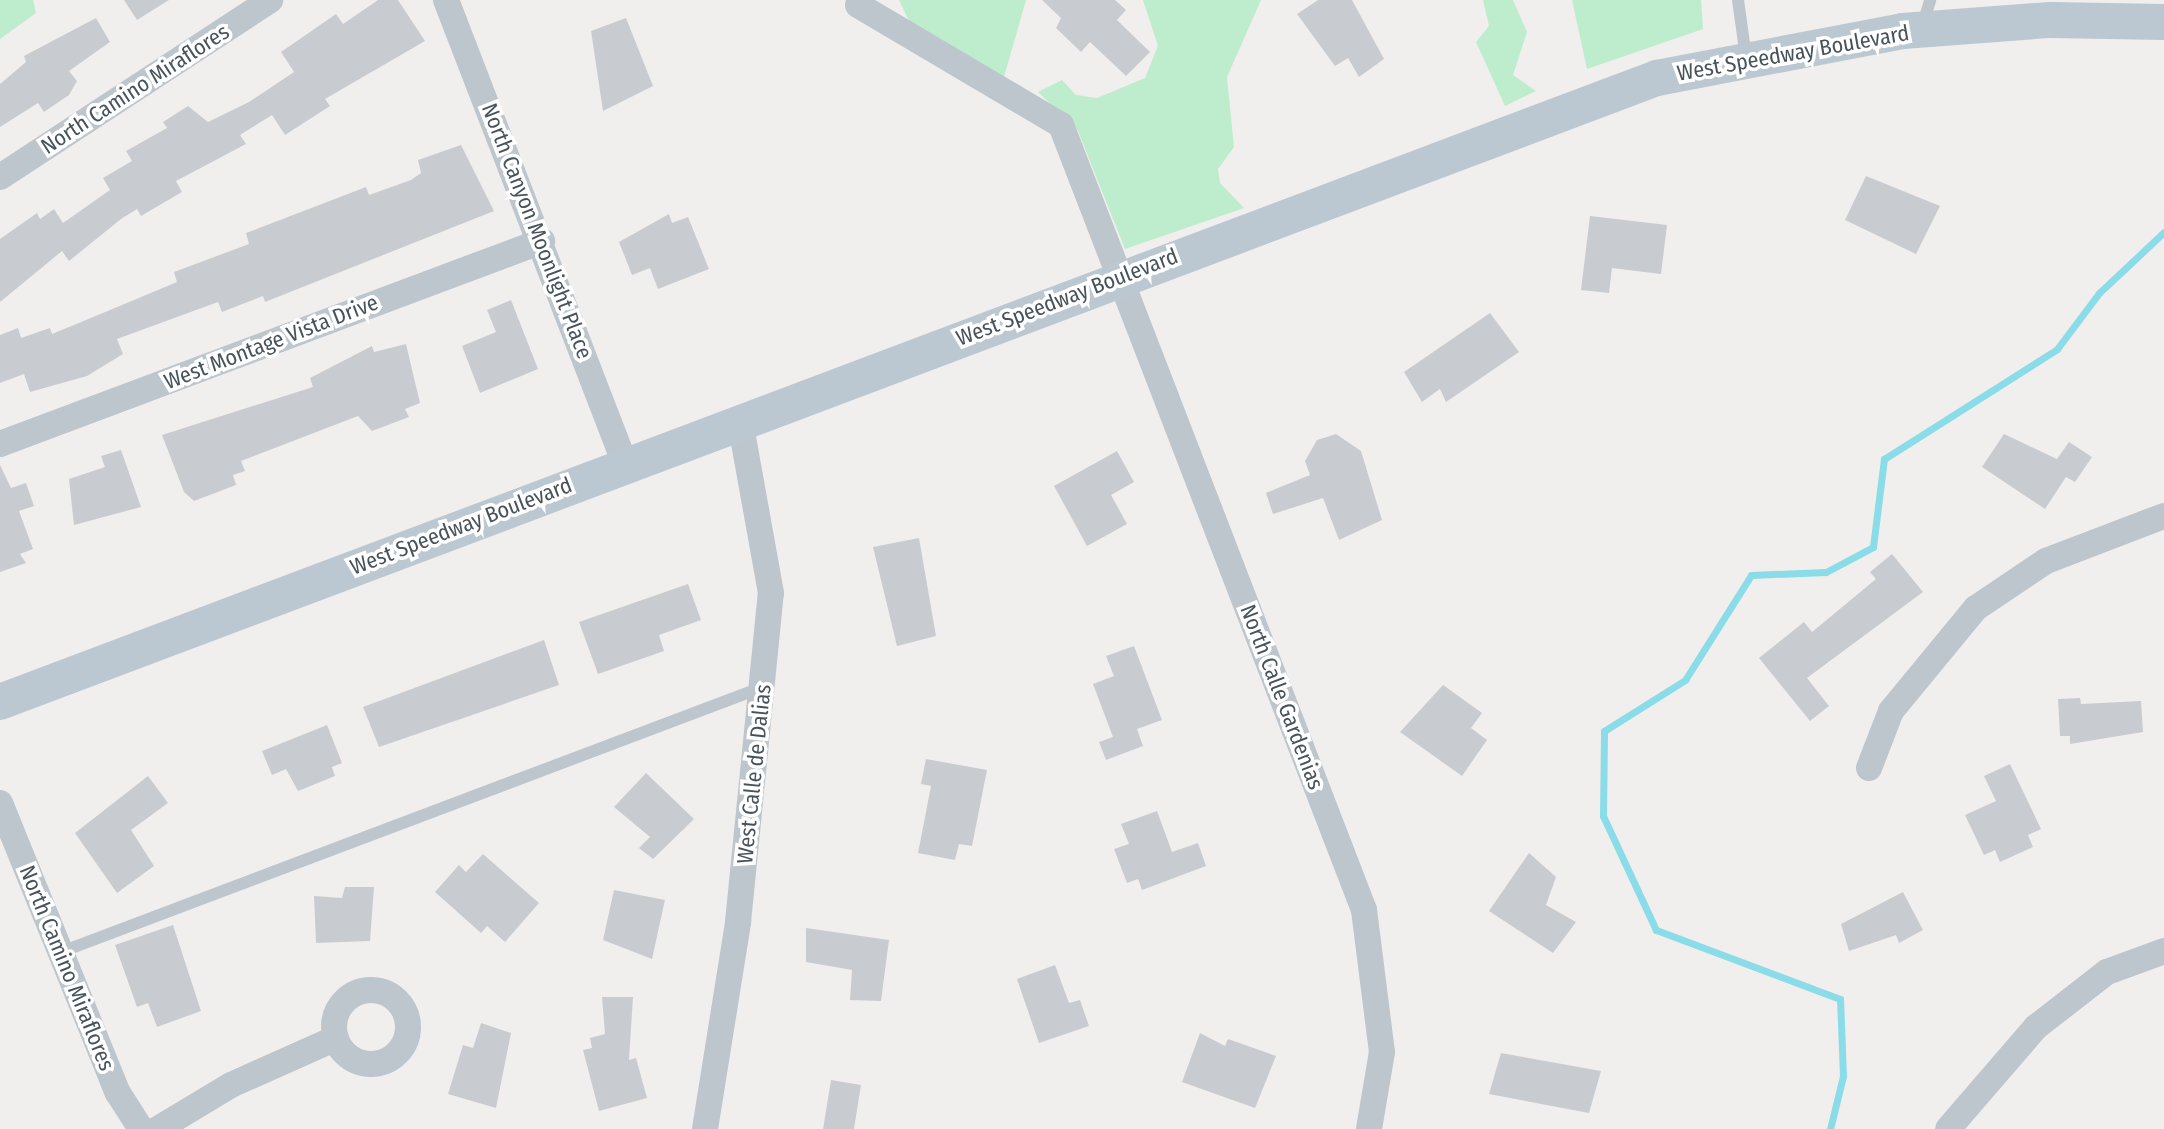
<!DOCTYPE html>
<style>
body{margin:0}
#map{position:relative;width:2164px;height:1129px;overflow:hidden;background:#f1eeee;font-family:"Fira Sans Condensed",sans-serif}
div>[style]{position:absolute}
.green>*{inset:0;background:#bdedcc}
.stream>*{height:7px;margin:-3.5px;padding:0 3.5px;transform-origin:3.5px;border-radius:3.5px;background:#8bdce9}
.building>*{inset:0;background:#c8ccd1}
.lane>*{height:12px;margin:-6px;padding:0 6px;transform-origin:6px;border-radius:6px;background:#bdc6cd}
.street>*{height:26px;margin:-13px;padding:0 13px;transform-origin:13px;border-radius:13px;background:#bdc6cd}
.street>.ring{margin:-13px;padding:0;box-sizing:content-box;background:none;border:26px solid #bdc6cd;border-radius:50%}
.secondary>*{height:36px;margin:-18px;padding:0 18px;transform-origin:18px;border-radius:18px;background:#bcc8d1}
span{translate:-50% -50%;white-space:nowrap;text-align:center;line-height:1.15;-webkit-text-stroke:7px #fff;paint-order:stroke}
.street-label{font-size:22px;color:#47535b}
</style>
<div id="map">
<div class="green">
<i style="clip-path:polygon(0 0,33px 0,36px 13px,0 39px)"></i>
<i style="clip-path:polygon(899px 0,1026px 0,1004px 77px,910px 23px)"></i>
<i style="clip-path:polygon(1143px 0,1261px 0,1227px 77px,1234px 147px,1218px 169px,1220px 183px,1244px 208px,1125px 249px,1078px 131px,1038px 92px,1062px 80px,1076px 95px,1097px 98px,1145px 78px,1158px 46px)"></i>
<i style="clip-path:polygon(1483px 0,1513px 0,1527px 32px,1513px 75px,1536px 91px,1505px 106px,1476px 42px,1489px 26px)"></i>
<i style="clip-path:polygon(1572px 0,1701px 0,1703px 29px,1587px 69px)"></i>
</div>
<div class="stream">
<i style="left:1830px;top:1129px;width:55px;rotate:-76.2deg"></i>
<i style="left:1843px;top:1076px;width:77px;rotate:-92.2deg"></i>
<i style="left:1840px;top:999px;width:197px;rotate:-159.4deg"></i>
<i style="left:1656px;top:930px;width:126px;rotate:-114.9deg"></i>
<i style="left:1603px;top:816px;width:85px;rotate:-89.3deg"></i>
<i style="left:1604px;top:731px;width:96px;rotate:-32.2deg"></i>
<i style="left:1685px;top:680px;width:124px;rotate:-57.8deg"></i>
<i style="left:1751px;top:575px;width:75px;rotate:-2.3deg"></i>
<i style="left:1826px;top:572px;width:53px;rotate:-28deg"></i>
<i style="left:1873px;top:547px;width:89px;rotate:-82.9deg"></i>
<i style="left:1884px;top:459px;width:205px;rotate:-32.4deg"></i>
<i style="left:2057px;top:349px;width:70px;rotate:-53.1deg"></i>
<i style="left:2099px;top:293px;width:89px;rotate:-43.2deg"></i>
</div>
<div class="building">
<i style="clip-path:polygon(124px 0,169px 0,137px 20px)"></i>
<i style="clip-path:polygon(378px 0,398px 0,425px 41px,325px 99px,330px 106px,285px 135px,272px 115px,240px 135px,246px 144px,176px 181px,182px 192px,141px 216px,137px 209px,121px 219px,69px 261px,62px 251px,0 302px,0 239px,37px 213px,40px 219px,54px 209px,63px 223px,110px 190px,103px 178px,132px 161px,126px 151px,167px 128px,163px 122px,188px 106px,208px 122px,249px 102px,294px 72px,281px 52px,336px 14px,343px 24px)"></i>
<i style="clip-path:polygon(1042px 0,1115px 0,1126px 10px,1117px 20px,1150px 52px,1126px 76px,1090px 42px,1081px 52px,1056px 28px,1061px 18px)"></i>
<i style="clip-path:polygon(1318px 0,1352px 0,1384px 59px,1359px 77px,1348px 58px,1335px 66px,1297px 14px)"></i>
<i style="clip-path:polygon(96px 18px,110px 42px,69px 71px,77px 81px,69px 95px,44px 112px,38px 103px,0 127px,0 84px,26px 62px,24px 56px)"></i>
<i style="clip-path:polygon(626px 18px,653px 86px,603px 111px,591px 31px)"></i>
<i style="clip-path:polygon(461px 145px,494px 211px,265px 302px,263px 296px,222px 312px,218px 302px,117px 339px,123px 354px,87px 376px,30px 392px,24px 374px,0 383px,0 335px,18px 328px,21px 338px,50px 328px,52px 334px,86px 320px,177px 282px,174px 272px,249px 244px,246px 233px,366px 187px,369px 195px,411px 180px,421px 173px,418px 160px)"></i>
<i style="clip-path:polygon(1866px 176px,1940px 206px,1916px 254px,1845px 220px)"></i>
<i style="clip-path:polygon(669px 214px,672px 223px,688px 217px,709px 269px,658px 289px,650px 268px,632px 275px,619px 242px)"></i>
<i style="clip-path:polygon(1590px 216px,1667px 225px,1661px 274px,1612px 268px,1609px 293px,1581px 290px)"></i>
<i style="clip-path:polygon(511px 300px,538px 369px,480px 393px,462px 346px,496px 332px,487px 310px)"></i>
<i style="clip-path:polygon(1490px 313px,1519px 352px,1446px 402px,1440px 389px,1422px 402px,1404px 372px)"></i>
<i style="clip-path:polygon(406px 344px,420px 403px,405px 409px,409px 417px,372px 431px,358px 416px,241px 461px,245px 471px,233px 475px,236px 485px,194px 501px,184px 492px,162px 435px,313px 387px,310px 378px,372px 346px,374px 352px)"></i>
<i style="clip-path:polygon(1336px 434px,1361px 451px,1382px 520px,1339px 540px,1323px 498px,1273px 514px,1266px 493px,1310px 475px,1305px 461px,1317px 440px)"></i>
<i style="clip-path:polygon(2004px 434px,2057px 459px,2069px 442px,2092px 457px,2075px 482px,2066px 477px,2045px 509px,1982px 467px)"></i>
<i style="clip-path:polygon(121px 450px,141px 507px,74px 525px,69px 479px,105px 467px,101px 456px)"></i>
<i style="clip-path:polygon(1117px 451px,1134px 482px,1111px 495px,1127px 524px,1087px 546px,1054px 486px)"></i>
<i style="clip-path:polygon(0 465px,11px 488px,26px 483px,34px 506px,19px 511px,33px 549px,20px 554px,26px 563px,0 572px)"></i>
<i style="clip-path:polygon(919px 538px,936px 636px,897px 646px,873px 547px)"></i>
<i style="clip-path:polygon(1892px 554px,1923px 592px,1807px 678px,1829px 706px,1810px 721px,1759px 658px,1804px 622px,1812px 632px,1876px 579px,1870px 572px)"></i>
<i style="clip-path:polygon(688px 584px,701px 620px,659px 635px,664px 651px,598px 674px,579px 622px)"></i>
<i style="clip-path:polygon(544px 640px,559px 685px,379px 747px,363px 707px)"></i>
<i style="clip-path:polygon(1134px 646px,1162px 720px,1137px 729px,1143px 746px,1106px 760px,1099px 742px,1113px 737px,1093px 684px,1114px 676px,1106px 656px)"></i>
<i style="clip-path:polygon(1443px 685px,1482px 713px,1471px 728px,1487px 740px,1462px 776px,1400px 732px)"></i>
<i style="clip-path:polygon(2080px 698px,2081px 704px,2141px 701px,2143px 732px,2070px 744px,2070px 736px,2060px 736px,2058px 699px)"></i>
<i style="clip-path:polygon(327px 725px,342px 763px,332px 767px,335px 776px,298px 791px,286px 769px,272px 775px,262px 751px)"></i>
<i style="clip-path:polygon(926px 759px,987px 770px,972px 846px,959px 844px,955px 860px,918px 853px,931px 786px,921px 784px)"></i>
<i style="clip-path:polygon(2010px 764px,2041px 829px,2028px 835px,2033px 847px,2000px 862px,1995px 850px,1984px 855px,1965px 815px,1996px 801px,1984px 776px)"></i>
<i style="clip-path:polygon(646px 773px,694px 819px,653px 859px,639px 848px,650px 837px,614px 807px)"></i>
<i style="clip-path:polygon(148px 776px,168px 803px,131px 830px,154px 866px,117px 893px,75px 833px)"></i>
<i style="clip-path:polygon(1157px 811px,1172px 852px,1198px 843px,1206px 866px,1142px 890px,1138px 879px,1127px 883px,1114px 849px,1129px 844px,1121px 824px)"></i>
<i style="clip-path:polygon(1529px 853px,1556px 877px,1546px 905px,1576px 922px,1553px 953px,1489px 911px)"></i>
<i style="clip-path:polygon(483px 854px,539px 903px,505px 942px,487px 926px,481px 933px,435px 892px,459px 865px,466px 872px)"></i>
<i style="clip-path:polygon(345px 887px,374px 887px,370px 941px,316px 943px,314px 896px,342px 898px)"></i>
<i style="clip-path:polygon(614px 890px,665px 900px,652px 959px,603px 940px)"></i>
<i style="clip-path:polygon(1903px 892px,1923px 930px,1899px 943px,1896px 935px,1849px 951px,1841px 924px)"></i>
<i style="clip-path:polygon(173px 925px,201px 1011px,157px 1027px,148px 1003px,137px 1007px,115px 945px)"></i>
<i style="clip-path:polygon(806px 928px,889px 940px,881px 1001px,850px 1000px,852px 970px,806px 962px)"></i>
<i style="clip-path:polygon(1055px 965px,1069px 1003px,1080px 1000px,1089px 1026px,1039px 1043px,1017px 979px)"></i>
<i style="clip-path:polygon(602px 997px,633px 997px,629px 1060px,636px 1058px,647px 1098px,599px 1111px,583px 1050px,592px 1048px,590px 1038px,605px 1034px)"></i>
<i style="clip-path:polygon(481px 1023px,511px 1033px,496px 1108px,448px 1094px,463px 1045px,473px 1048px)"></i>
<i style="clip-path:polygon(1200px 1033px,1225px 1046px,1228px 1039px,1276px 1056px,1255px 1108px,1182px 1082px)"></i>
<i style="clip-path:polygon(1501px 1053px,1601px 1071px,1589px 1113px,1489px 1094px)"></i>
<i style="clip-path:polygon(831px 1080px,861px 1085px,854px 1129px,823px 1129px)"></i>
</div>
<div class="lane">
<i style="left:1738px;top:0;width:59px;rotate:82.1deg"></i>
<i style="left:1922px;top:27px;width:28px;rotate:-73deg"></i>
<i style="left:61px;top:952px;width:750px;rotate:-20.68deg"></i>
</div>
<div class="street">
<i style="left:446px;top:0;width:496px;rotate:68.9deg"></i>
<i style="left:858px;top:5px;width:236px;rotate:30.6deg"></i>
<i style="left:1061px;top:125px;width:841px;rotate:68.89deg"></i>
<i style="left:1364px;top:910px;width:143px;rotate:82.8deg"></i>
<i style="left:1382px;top:1052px;width:78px;rotate:99.6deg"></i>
<i style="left:0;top:177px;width:323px;rotate:-33.2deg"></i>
<i style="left:0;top:444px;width:579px;rotate:-20.53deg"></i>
<i style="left:1869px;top:768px;width:61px;rotate:-68.9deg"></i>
<i style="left:1891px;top:711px;width:134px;rotate:-50.5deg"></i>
<i style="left:1976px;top:608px;width:84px;rotate:-33.9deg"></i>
<i style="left:2046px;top:561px;width:126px;rotate:-20.9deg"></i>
<i style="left:0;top:803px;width:313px;rotate:67.9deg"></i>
<i style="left:118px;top:1093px;width:43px;rotate:57.4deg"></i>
<i class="ring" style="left:334px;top:990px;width:48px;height:48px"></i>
<i style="left:158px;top:1129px;width:85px;rotate:-31.1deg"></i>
<i style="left:231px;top:1085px;width:115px;rotate:-24.1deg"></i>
<i style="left:705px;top:1129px;width:210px;rotate:-80.9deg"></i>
<i style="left:738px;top:922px;width:331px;rotate:-84.3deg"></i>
<i style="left:771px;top:593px;width:176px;rotate:-100.2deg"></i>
<i style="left:1948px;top:1129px;width:135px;rotate:-49.2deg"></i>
<i style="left:2036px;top:1027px;width:90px;rotate:-37.8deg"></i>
<i style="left:2107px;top:972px;width:61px;rotate:-20.2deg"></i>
</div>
<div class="secondary">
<i style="left:0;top:702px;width:1771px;rotate:-20.64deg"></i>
<i style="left:1657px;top:78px;width:250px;rotate:-10.8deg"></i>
<i style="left:1903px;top:31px;width:148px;rotate:-4.3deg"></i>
<i style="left:2051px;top:20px;width:113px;rotate:1deg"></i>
</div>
<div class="street-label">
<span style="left:1793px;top:53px;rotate:-10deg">West Speedway Boulevard</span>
<span style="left:135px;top:89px;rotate:-33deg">North Camino Miraflores</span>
<span style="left:537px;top:231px;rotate:69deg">North Canyon Moonlight Place</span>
<span style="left:1067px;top:297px;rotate:-21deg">West Speedway Boulevard</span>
<span style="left:271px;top:342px;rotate:-21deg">West Montage Vista Drive</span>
<span style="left:461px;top:526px;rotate:-21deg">West Speedway Boulevard</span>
<span style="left:1282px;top:697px;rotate:69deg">North Calle Gardenias</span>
<span style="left:754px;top:774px;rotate:-84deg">West Calle de Dalias</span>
<span style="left:67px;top:968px;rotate:68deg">North Camino Miraflores</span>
</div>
</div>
